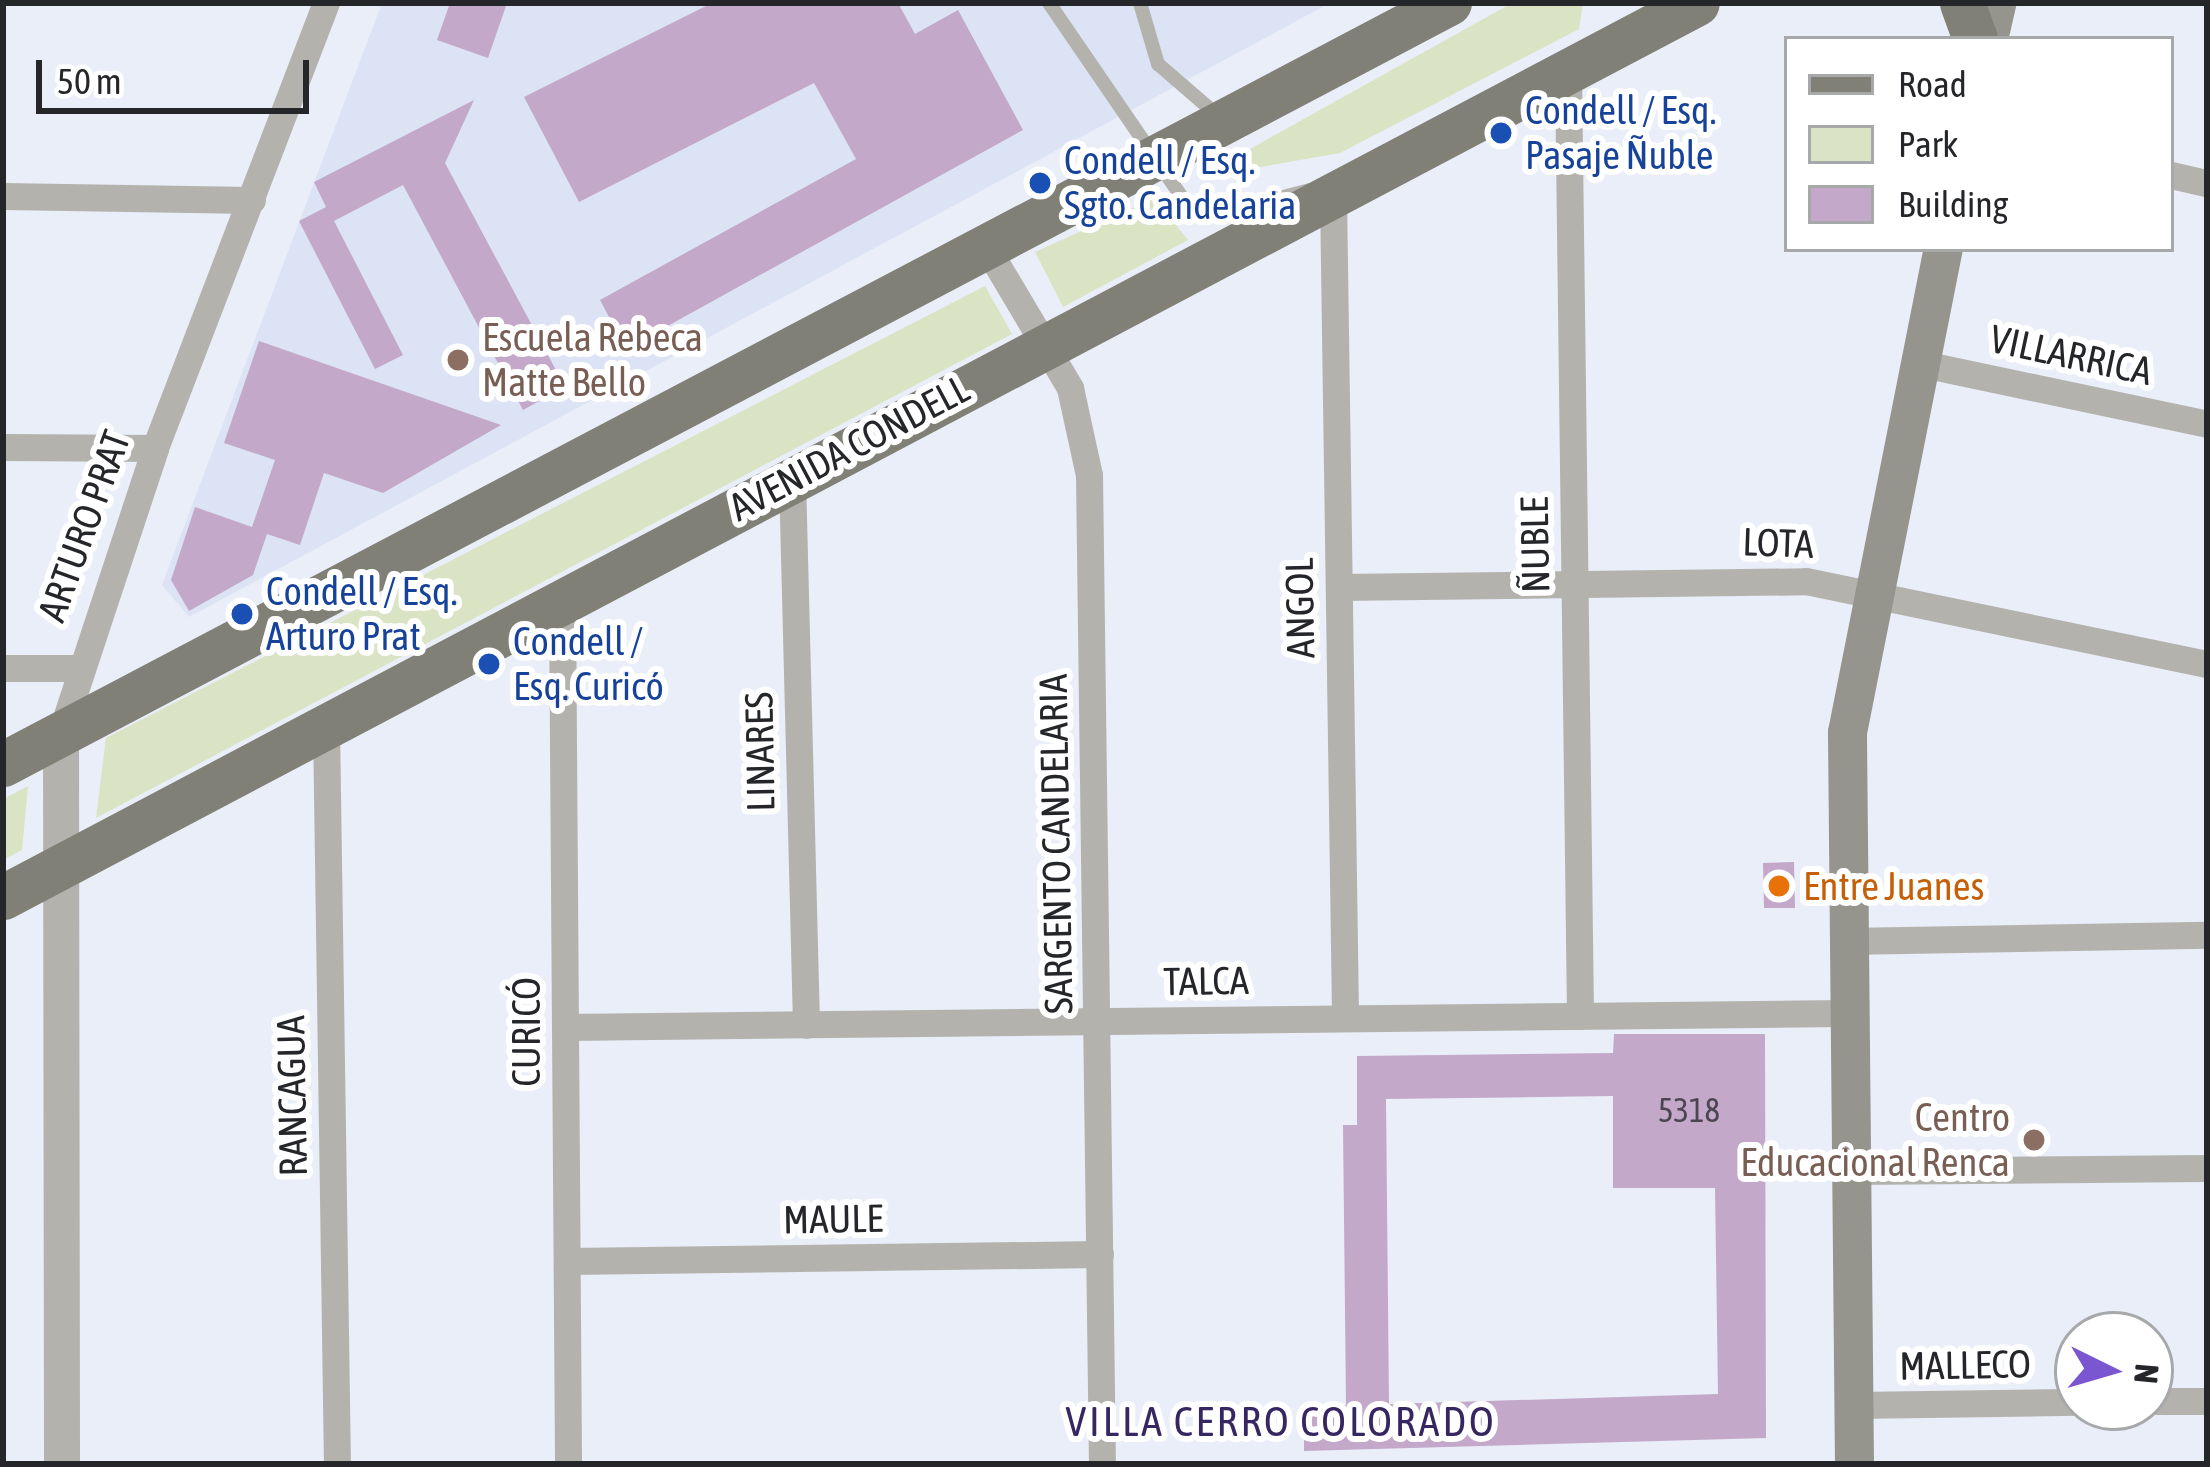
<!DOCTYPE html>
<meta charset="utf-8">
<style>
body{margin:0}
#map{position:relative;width:2210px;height:1467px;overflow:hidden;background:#eaeef9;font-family:"Asap Condensed",sans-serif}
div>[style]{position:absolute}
.built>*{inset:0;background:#dbe3f4}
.green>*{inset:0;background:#dae3c3}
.building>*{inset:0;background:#c3a8c9}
.service>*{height:14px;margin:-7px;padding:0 7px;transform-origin:7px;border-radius:7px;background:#b3b2ad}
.minor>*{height:27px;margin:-13.5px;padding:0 13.5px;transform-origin:13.5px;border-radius:13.5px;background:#b3b2ad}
.tertiary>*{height:36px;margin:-18px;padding:0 18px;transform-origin:18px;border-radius:18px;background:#b3b2ad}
.secondary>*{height:39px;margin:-19.5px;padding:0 19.5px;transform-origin:19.5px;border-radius:19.5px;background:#95958e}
.primary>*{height:45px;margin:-22.5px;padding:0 22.5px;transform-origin:22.5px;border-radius:22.5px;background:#808077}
.dots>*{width:33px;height:33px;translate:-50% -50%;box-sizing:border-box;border:6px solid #fff;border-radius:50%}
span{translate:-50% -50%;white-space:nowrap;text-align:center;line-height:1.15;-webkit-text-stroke:12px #fff;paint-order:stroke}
.number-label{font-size:33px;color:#4c4652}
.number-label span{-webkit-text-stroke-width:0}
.transit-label{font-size:39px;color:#164399}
.left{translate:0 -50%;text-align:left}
.education-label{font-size:39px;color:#785e54}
.right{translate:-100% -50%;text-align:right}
.street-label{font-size:39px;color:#24262a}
.food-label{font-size:39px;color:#c56008}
.neighbourhood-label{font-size:42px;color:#362661;letter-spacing:3px}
.frame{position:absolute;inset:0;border:6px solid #24262a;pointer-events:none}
.legend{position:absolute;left:1784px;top:36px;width:390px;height:216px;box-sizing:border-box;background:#fff;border:3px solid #a7a8aa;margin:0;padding:15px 21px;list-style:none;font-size:36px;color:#24262a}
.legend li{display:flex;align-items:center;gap:24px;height:60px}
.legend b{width:60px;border:3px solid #a7a8aa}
.north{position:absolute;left:2054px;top:1311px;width:120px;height:120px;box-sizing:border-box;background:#fff;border:3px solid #a7a8aa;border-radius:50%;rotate:95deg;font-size:33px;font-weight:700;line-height:48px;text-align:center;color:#24262a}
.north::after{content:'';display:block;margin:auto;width:42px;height:54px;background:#7a57d0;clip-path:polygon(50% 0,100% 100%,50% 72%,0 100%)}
.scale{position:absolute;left:36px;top:60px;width:273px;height:54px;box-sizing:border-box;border:6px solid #24262a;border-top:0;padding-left:15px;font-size:36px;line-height:42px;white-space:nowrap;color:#24262a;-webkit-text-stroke:9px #fff;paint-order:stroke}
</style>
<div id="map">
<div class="built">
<i style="clip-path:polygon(382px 3px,1330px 3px,189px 617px,162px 585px)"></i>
</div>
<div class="green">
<i style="clip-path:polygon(1512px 3px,1583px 3px,1579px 29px,1340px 153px,1198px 178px)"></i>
<i style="clip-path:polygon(1154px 198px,1188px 240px,1063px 307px,1035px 252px)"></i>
<i style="clip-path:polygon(985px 286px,1012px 334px,96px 818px,106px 738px)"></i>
<i style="clip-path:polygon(28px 786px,22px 850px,3px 860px,3px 799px)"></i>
</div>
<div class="building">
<i style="clip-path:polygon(450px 3px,507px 3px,488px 58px,437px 40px)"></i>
<i style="clip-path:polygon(712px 3px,898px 3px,915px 34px,958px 10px,1023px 130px,626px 349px,600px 300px,856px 159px,814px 83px,579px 202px,524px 97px)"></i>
<i style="clip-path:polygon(474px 100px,445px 163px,565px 387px,523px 410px,403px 185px,334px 221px,403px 355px,375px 369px,299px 221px,326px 207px,314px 182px)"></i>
<i style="clip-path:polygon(259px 341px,501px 425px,383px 493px,324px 473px,300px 545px,267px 534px,253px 575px,189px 611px,171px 580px,195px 507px,252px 527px,275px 460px,224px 443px)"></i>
<i style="clip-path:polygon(1794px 862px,1795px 908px,1764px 908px,1763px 863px)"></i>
<i style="clip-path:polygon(evenodd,1614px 1034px,1765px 1034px,1766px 1438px,1304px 1451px,1304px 1406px,1346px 1405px,1343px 1125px,1357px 1125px,1357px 1056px,1613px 1053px,1614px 1034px,1613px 1096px,1613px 1188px,1715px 1188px,1718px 1394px,1389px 1404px,1386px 1099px,1613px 1096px)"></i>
</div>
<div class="service">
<i style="left:1049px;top:3px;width:242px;rotate:55.6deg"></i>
<i style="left:1186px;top:203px;width:38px;rotate:15deg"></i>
<i style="left:1223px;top:213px;width:90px;rotate:-14.8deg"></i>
<i style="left:1140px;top:3px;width:64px;rotate:73.6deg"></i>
<i style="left:1158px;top:64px;width:78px;rotate:40.8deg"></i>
</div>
<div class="minor">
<i style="left:1568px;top:73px;width:943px;rotate:89.27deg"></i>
<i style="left:2171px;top:175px;width:37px;rotate:13deg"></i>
<i style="left:3px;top:196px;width:249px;rotate:0.9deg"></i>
<i style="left:1333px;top:196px;width:822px;rotate:89.16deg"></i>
<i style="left:987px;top:248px;width:163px;rotate:59.3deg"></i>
<i style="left:1070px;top:388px;width:89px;rotate:77.7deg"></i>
<i style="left:1089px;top:475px;width:989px;rotate:89.25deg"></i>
<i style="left:1918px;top:363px;width:295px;rotate:11.9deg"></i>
<i style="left:3px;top:447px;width:152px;rotate:0.4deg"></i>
<i style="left:792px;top:478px;width:547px;rotate:88.53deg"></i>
<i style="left:1339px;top:587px;width:467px;rotate:-0.7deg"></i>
<i style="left:1806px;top:581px;width:409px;rotate:11.7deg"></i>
<i style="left:562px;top:600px;width:864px;rotate:89.6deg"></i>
<i style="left:3px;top:668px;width:76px"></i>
<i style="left:326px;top:726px;width:738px;rotate:89.15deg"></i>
<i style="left:61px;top:733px;width:300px;rotate:-71.7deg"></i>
<i style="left:155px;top:448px;width:477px;rotate:-69deg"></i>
<i style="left:1846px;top:941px;width:361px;rotate:-1deg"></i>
<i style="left:565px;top:1027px;width:1282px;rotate:-0.63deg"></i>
<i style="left:1850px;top:1171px;width:357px;rotate:-0.5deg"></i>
<i style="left:567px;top:1261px;width:533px;rotate:-0.75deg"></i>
<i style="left:2150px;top:1401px;width:57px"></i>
<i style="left:1854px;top:1405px;width:224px;rotate:-0.8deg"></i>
</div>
<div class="tertiary">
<i style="left:61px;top:733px;width:731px;rotate:89.92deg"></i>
</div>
<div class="secondary">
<i style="left:1988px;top:39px;width:37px;rotate:-77deg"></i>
<i style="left:1854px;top:1464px;width:732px;rotate:-90.55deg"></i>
<i style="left:1847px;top:732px;width:492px;rotate:-78.8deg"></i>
</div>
<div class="primary">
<i style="left:1962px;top:3px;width:38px;rotate:70deg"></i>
<i style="left:3px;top:764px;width:1634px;rotate:-27.76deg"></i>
<i style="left:3px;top:897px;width:1915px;rotate:-27.82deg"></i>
</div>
<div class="dots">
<i style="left:1501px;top:133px;background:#1a4fb4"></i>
<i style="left:1040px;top:183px;background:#1a4fb4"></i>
<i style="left:458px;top:360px;background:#8d6e63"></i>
<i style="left:242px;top:614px;background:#1a4fb4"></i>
<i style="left:489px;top:664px;background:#1a4fb4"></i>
<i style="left:1779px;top:886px;background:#e8710a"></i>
<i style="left:2034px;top:1140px;background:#8d6e63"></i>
</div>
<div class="number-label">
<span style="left:1689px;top:1111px">5318</span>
</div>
<div class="transit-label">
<span class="left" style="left:1525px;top:133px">Condell / Esq.<br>Pasaje Ñuble</span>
<span class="left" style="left:1064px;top:183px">Condell / Esq.<br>Sgto. Candelaria</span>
<span class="left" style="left:266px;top:614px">Condell / Esq.<br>Arturo Prat</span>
<span class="left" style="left:513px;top:664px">Condell /<br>Esq. Curicó</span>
</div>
<div class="education-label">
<span class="left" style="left:482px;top:360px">Escuela Rebeca<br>Matte Bello</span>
<span class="right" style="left:2010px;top:1140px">Centro<br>Educacional Renca</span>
</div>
<div class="street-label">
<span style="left:2071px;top:355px;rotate:12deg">VILLARRICA</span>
<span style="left:849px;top:448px;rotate:-28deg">AVENIDA CONDELL</span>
<span style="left:84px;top:526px;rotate:-70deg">ARTURO PRAT</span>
<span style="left:1778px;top:543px;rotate:2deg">LOTA</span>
<span style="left:1535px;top:545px;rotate:-91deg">ÑUBLE</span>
<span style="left:1300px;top:608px;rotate:-91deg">ANGOL</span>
<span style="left:760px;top:752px;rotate:-91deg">LINARES</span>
<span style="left:1056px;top:844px;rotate:-91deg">SARGENTO CANDELARIA</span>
<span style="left:1206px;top:981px;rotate:-1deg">TALCA</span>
<span style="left:526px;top:1032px;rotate:-90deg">CURICÓ</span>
<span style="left:292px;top:1096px;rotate:-91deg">RANCAGUA</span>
<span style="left:833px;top:1219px;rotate:-1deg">MAULE</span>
<span style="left:1965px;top:1365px;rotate:-1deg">MALLECO</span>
</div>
<div class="food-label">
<span class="left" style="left:1803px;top:886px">Entre Juanes</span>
</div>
<div class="neighbourhood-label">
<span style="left:1281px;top:1421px">VILLA CERRO COLORADO</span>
</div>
<div class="frame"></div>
<ul class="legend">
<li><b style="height:15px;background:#808077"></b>Road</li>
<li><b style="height:33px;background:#dae3c3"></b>Park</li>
<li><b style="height:33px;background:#c3a8c9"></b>Building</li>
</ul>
<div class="north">N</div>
<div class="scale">50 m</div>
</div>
